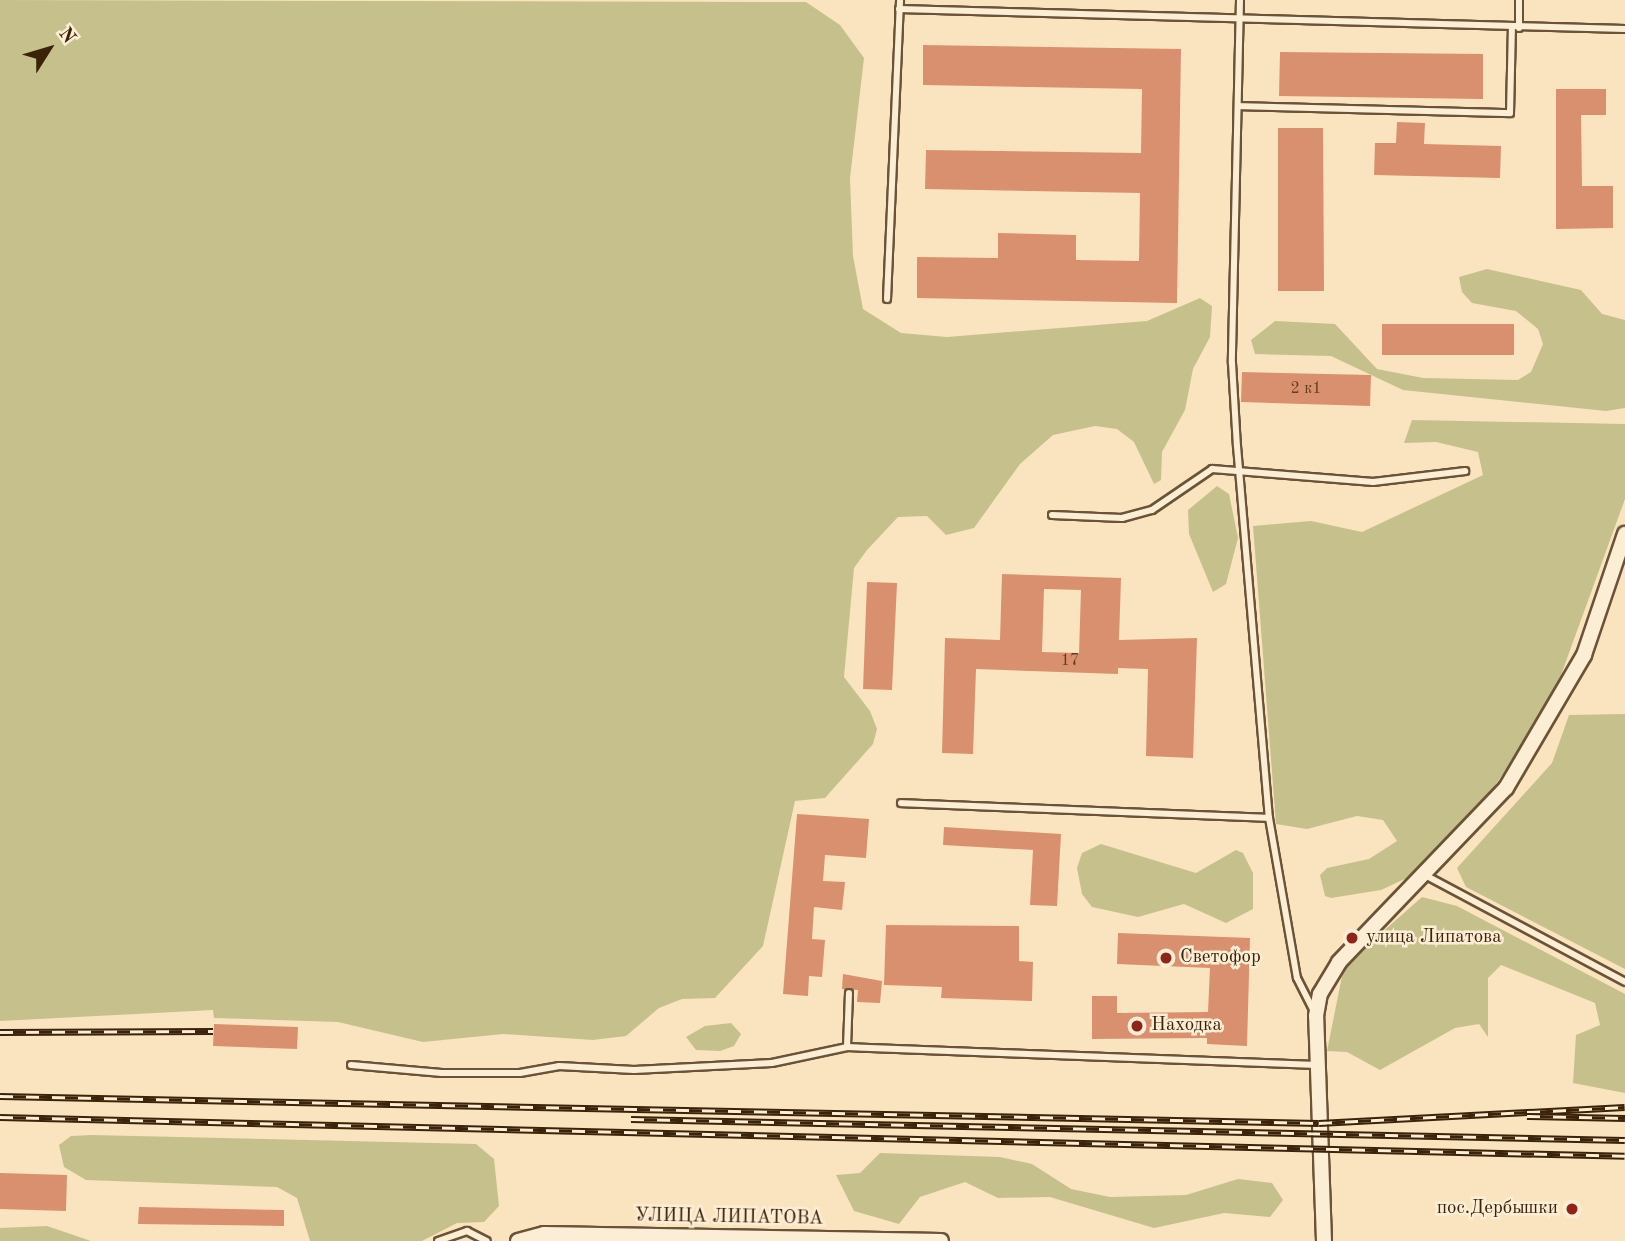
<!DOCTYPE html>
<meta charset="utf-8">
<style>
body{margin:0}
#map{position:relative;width:1625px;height:1241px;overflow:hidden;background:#fae4bf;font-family:"Old Standard TT",serif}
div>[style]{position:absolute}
.green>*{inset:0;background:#c6c18c}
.building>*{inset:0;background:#d9906f}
.roads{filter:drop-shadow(2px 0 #6b5337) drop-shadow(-2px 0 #6b5337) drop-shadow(0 2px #6b5337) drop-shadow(0 -2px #6b5337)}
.service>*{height:6px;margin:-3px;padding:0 3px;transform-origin:3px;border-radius:3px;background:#fcedd5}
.tertiary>*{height:14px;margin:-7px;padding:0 7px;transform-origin:7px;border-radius:7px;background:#fcedd5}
.rail>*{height:7px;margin-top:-3.5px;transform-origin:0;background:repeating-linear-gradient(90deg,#fcedd5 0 13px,#3b230a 0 26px);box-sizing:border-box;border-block:2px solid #3b230a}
.dots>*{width:19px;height:19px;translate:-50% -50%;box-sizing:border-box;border:4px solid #fcedd5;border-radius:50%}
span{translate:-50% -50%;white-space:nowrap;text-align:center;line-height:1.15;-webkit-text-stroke:5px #fcedd5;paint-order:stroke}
.number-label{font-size:16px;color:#623e23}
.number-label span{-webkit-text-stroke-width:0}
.poi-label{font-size:19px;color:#3b230a}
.left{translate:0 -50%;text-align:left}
.right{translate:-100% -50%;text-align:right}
.street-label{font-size:19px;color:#3b230a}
.north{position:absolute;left:14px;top:14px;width:70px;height:70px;-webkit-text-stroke:5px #fcedd5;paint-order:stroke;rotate:53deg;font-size:19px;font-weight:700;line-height:28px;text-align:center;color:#3b230a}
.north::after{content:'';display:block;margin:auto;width:24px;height:32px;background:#3b230a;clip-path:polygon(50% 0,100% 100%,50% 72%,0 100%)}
</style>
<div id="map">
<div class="green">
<i style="clip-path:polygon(0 0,806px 2px,840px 25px,864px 58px,850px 178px,853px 256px,863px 309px,901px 333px,947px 337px,1147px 321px,1200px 298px,1212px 306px,1210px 337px,1193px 369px,1185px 410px,1162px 452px,1161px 480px,1154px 484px,1134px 442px,1117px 429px,1095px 426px,1053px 435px,1020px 464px,974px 528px,946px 535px,927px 516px,898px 517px,867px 550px,854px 568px,844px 677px,870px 711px,877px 729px,873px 744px,825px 798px,795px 801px,763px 946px,715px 998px,682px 999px,659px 1008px,626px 1036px,593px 1040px,503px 1034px,423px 1042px,338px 1022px,214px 1018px,213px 1010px,0 1021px)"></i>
<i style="clip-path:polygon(1487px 269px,1581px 290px,1602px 314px,1625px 320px,1625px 408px,1606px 411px,1403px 390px,1331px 356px,1255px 354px,1251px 340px,1275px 321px,1335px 324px,1377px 369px,1423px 378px,1518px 380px,1531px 372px,1543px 344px,1538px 329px,1516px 311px,1472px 303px,1462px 292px,1459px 277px)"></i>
<i style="clip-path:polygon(1412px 420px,1625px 424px,1625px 499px,1549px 708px,1491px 791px,1409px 877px,1381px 890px,1331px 898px,1325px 896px,1320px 875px,1327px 868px,1369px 859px,1397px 841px,1383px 820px,1357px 816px,1307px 829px,1276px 824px,1253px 526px,1311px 521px,1362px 532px,1483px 475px,1478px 452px,1436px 442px,1404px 443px)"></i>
<i style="clip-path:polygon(1217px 486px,1229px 494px,1238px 538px,1226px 584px,1213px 592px,1189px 534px,1188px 510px)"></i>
<i style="clip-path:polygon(1625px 714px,1625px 969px,1466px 887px,1457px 868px,1552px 763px,1569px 715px)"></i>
<i style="clip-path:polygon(1101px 844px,1196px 873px,1236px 850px,1243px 853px,1253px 873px,1253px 909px,1226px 923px,1184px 904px,1138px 917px,1092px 907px,1082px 894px,1077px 868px,1082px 853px)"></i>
<i style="clip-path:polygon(1422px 897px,1457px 906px,1625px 994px,1625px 1093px,1573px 1083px,1576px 1035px,1600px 1025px,1595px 1003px,1501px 965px,1488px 978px,1488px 1037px,1479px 1024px,1455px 1028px,1380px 1070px,1347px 1052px,1327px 1051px,1344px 966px)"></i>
<i style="clip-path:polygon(731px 1023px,741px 1034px,734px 1046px,720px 1051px,696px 1050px,686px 1037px,705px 1026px)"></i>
<i style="clip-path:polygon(92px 1135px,476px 1144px,494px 1159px,499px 1206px,484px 1222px,457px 1223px,422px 1241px,310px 1241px,297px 1198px,277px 1187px,86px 1180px,64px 1167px,59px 1145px,71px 1136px)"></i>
<i style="clip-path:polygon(880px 1153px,1000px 1157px,1032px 1164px,1071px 1189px,1110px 1197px,1186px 1195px,1238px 1179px,1272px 1183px,1283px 1200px,1270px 1217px,1224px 1213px,1154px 1228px,1050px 1197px,998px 1198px,965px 1182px,920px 1197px,899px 1224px,854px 1211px,836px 1175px,860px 1173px)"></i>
<i style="clip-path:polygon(47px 1226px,91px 1241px,0 1241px,0 1228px)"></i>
</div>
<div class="building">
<i style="clip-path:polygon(923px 45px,1181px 49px,1177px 303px,917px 298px,917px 257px,998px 258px,998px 233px,1076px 235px,1076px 260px,1139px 261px,1140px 193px,925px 189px,926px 150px,1141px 153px,1142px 89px,923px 85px)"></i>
<i style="clip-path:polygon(1280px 52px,1483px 54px,1483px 99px,1279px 96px)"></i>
<i style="clip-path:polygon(1556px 89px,1606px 89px,1606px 115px,1581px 115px,1582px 186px,1613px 186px,1613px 228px,1556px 229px)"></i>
<i style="clip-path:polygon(1397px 122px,1425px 123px,1424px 144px,1501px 146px,1500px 178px,1374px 175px,1375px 143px,1396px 143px)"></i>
<i style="clip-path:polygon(1278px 128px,1323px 128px,1324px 291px,1278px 291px)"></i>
<i style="clip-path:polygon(1382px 324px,1514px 324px,1514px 355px,1382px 355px)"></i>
<i style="clip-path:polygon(1242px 372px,1371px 375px,1370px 406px,1241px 402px)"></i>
<i style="clip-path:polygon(evenodd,1002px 574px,1121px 578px,1119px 640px,1197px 638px,1193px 758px,1146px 756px,1148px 669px,1118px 668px,1118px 674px,976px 669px,973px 754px,942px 753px,945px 638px,1000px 640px,1002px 574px,1044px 589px,1081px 590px,1079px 653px,1042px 652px,1044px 589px)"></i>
<i style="clip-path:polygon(867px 582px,897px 583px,892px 690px,863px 689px)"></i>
<i style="clip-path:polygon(797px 814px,869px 819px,866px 858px,825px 855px,823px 881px,845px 882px,842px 910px,814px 907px,812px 939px,825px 940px,822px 977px,809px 976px,808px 996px,783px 994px)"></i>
<i style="clip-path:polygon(944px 827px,1061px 834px,1057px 906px,1030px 905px,1033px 850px,943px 845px)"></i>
<i style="clip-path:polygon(886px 925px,1019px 926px,1019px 961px,1033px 962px,1032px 1001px,941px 998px,942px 987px,884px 985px)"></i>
<i style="clip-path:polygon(1118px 933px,1250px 938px,1247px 1046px,1207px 1044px,1207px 1038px,1092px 1039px,1092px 996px,1117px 996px,1117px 1013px,1208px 1012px,1210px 968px,1117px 964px)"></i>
<i style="clip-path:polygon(843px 974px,882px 981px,880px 1003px,857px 1002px,858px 990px,842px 989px)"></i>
<i style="clip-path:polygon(214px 1024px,298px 1027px,297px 1049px,213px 1046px)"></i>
<i style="clip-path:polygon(0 1173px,67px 1175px,66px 1211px,0 1209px)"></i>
<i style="clip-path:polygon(139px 1207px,284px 1210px,284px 1226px,138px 1224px)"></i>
</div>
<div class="roads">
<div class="service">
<i style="left:1240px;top:0;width:363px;rotate:91.3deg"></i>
<i style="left:1232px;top:363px;width:83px;rotate:86.6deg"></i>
<i style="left:1237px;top:446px;width:373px;rotate:85.1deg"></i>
<i style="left:1269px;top:818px;width:162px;rotate:80.1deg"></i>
<i style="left:1297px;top:978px;width:38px;rotate:63deg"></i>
<i style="left:1519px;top:0;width:28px;rotate:90deg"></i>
<i style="left:899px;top:9px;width:726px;rotate:1.58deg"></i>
<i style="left:1238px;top:106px;width:272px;rotate:1.5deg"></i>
<i style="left:1510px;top:113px;width:85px;rotate:-88.7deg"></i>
<i style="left:887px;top:299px;width:299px;rotate:-87.5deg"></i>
<i style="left:1052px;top:515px;width:70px;rotate:2.5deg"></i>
<i style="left:1122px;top:518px;width:31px;rotate:-15deg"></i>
<i style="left:1152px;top:510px;width:73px;rotate:-34.3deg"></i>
<i style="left:1212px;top:469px;width:162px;rotate:4.6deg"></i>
<i style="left:1373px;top:482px;width:93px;rotate:-6.8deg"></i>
<i style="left:901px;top:803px;width:368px;rotate:2.3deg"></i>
<i style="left:1425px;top:875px;width:227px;rotate:28.1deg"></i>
<i style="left:847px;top:1047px;width:54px;rotate:-87.9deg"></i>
<i style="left:351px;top:1065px;width:91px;rotate:5deg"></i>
<i style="left:442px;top:1073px;width:78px"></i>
<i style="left:520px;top:1073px;width:40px;rotate:-10deg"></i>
<i style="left:559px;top:1066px;width:75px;rotate:3.1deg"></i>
<i style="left:634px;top:1070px;width:138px;rotate:-2.9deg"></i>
<i style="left:772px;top:1063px;width:77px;rotate:-12deg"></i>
<i style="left:847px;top:1047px;width:470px;rotate:2.2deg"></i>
<i style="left:438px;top:1241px;width:31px;rotate:-19deg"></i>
<i style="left:467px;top:1231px;width:22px;rotate:27deg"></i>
</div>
<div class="tertiary">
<i style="left:518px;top:1241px;width:27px;rotate:-15deg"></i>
<i style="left:544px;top:1234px;width:397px;rotate:1deg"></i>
<i style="left:1324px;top:1241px;width:225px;rotate:-92deg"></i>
<i style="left:1316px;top:1016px;width:22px;rotate:-80deg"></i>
<i style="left:1320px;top:994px;width:37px;rotate:-59deg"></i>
<i style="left:1339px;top:962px;width:241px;rotate:-46.2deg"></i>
<i style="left:1506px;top:788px;width:154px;rotate:-59.6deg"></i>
<i style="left:1584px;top:655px;width:128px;rotate:-71.3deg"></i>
</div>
</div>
<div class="rail">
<i style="left:0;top:1032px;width:213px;rotate:-0.3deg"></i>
<i style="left:0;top:1096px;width:1319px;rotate:1.17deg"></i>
<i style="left:1319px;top:1123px;width:306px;rotate:-3deg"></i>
<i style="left:1527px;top:1116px;width:98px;rotate:1.2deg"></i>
<i style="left:0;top:1117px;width:1625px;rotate:1.37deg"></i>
<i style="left:631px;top:1119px;width:994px;rotate:1.21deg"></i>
</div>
<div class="dots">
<i style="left:1352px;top:938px;background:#8f2418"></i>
<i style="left:1166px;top:958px;background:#8f2418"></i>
<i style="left:1137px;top:1026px;background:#8f2418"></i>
<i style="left:1572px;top:1209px;background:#8f2418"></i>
</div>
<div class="number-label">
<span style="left:1306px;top:389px">2 к1</span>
<span style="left:1070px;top:661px">17</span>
</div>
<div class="poi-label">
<span class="left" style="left:1366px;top:938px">улица Липатова</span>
<span class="left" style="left:1180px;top:958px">Светофор</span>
<span class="left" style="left:1151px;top:1026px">Находка</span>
<span class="right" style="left:1558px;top:1209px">пос.Дербышки</span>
</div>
<div class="street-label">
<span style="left:729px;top:1218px;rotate:1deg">УЛИЦА ЛИПАТОВА</span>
</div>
<div class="north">N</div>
</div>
